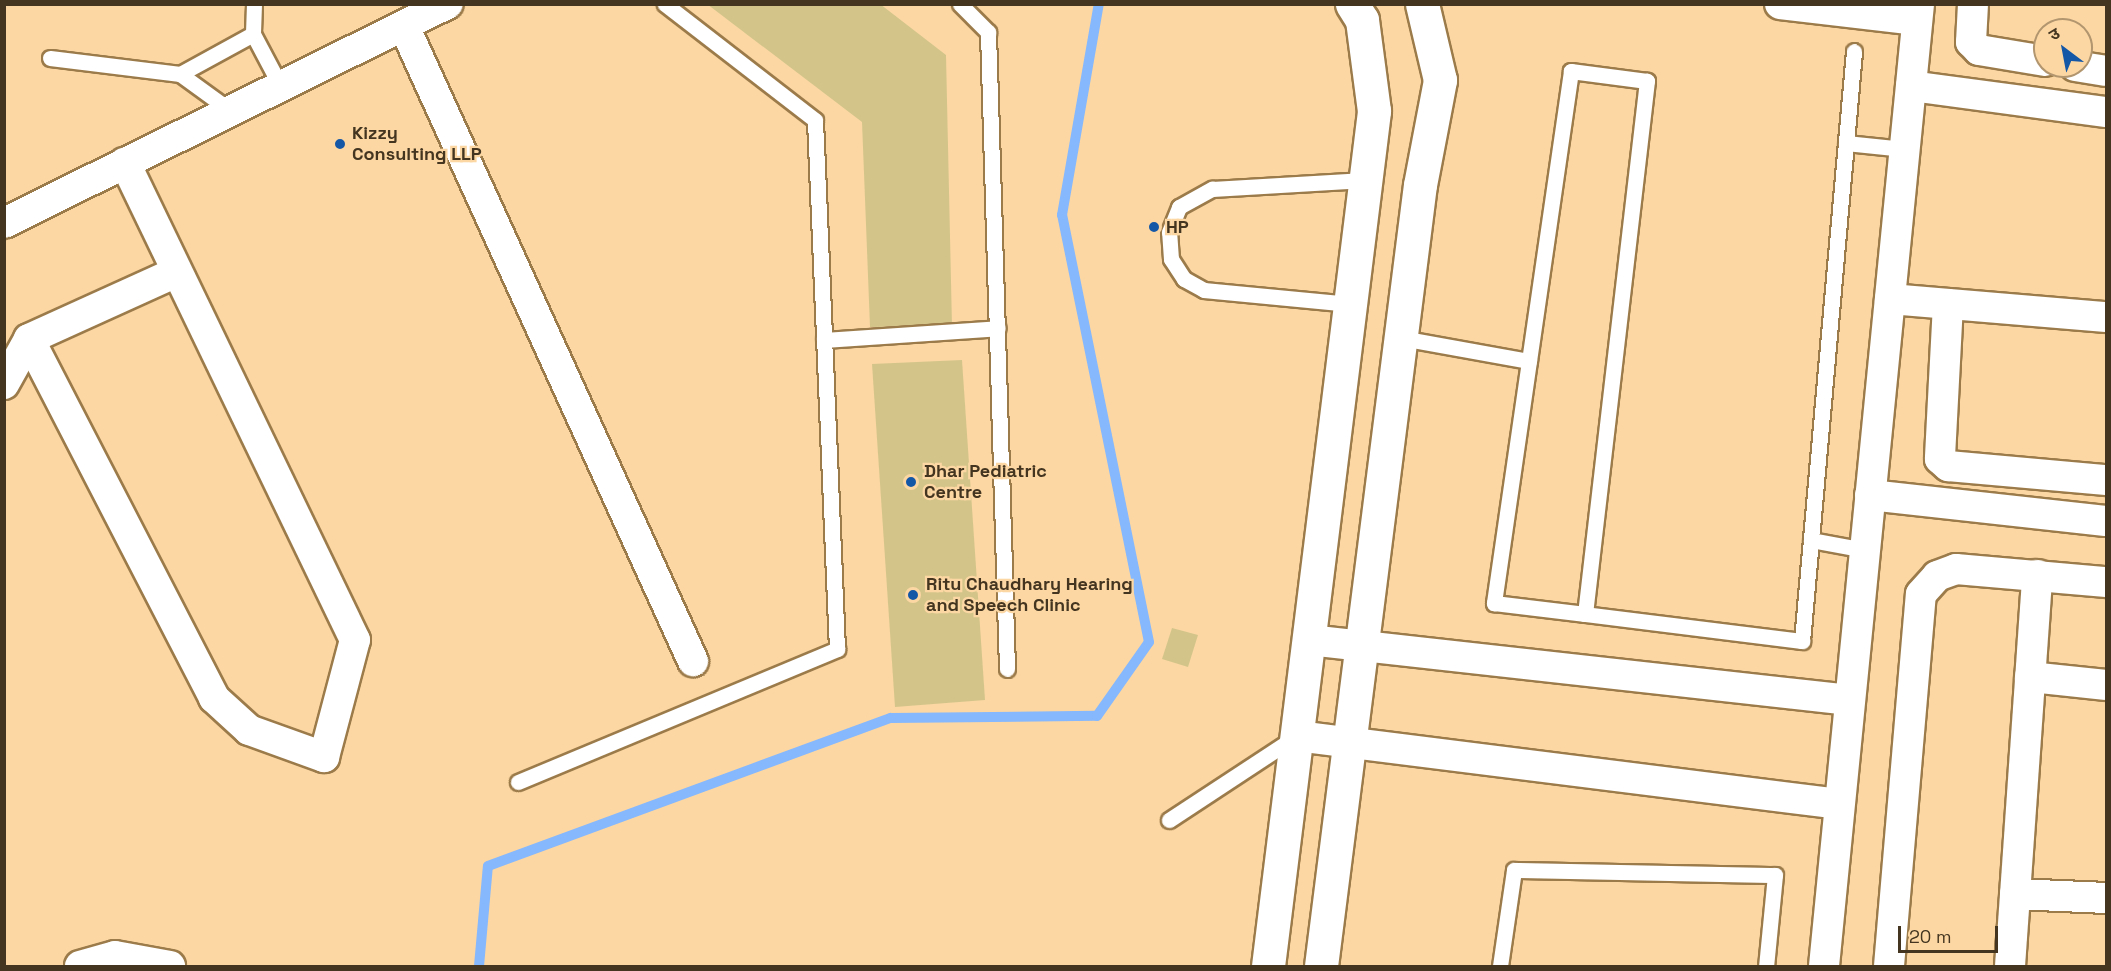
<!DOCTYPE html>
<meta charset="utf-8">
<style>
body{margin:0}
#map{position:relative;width:2111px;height:971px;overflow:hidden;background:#fcd7a3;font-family:"Space Grotesk","Noto Sans Devanagari",sans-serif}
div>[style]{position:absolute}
.stream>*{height:10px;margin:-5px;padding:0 5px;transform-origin:5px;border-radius:5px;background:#85b8fd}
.building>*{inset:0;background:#d3c58a}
.roads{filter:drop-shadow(2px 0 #9c7b4a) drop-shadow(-2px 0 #9c7b4a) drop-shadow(0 2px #9c7b4a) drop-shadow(0 -2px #9c7b4a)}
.lane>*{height:15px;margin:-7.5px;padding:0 7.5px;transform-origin:7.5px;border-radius:7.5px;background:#fff}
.street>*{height:30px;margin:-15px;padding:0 15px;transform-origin:15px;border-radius:15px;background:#fff}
.secondary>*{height:33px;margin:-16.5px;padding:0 16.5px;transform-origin:16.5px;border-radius:16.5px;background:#fff}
.dots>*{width:16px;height:16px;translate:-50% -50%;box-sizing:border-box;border:3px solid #fcd7a3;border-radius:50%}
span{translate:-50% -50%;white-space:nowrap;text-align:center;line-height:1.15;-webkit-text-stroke:4.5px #fcd7a3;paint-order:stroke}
.poi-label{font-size:18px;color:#433520;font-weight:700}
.left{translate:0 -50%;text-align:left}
.frame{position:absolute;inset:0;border:6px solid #433520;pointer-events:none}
.north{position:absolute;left:2033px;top:18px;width:60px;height:60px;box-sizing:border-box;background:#fcd7a3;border:2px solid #b2966f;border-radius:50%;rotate:328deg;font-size:16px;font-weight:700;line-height:24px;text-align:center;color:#433520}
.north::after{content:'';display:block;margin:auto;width:21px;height:27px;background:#1557a7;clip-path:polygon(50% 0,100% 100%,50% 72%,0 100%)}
.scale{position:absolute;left:1898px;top:926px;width:100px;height:27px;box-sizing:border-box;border:3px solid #433520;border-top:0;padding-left:8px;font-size:18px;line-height:21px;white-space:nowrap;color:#433520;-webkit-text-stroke:4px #fcd7a3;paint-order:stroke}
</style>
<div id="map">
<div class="stream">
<i style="left:479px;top:966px;width:100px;rotate:-84.9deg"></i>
<i style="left:488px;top:866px;width:429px;rotate:-20.2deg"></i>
<i style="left:891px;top:718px;width:206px;rotate:-0.6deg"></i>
<i style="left:1097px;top:716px;width:90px;rotate:-54.9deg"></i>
<i style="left:1149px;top:642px;width:436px;rotate:-101.5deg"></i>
<i style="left:1062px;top:215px;width:214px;rotate:-80.1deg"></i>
</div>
<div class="building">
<i style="clip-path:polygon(707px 4px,880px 4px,946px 55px,952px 326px,870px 327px,862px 122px)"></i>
<i style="clip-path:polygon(962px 360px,985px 700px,895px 707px,872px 364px)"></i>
<i style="clip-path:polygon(1172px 628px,1198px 635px,1188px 667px,1162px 659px)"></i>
</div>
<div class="roads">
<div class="lane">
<i style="left:254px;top:4px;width:30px;rotate:92deg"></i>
<i style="left:253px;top:34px;width:60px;rotate:62.2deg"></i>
<i style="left:960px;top:4px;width:40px;rotate:45deg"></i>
<i style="left:988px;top:32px;width:637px;rotate:88.29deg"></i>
<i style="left:50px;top:58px;width:131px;rotate:7deg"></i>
<i style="left:180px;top:74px;width:83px;rotate:-28.7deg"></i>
<i style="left:180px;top:74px;width:63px;rotate:36deg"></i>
<i style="left:1846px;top:143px;width:58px;rotate:5.9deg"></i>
<i style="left:1350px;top:304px;width:147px;rotate:-174.5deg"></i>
<i style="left:1204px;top:290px;width:23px;rotate:-151deg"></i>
<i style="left:1184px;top:279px;width:24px;rotate:-123deg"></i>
<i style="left:1171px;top:259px;width:27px;rotate:-94deg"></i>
<i style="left:1169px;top:232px;width:27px;rotate:-68deg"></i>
<i style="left:1179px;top:207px;width:38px;rotate:-29deg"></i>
<i style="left:1212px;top:189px;width:153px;rotate:-3.4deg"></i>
<i style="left:1401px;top:338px;width:130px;rotate:10.2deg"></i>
<i style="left:824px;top:340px;width:174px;rotate:-3.9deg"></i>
<i style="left:1811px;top:540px;width:55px;rotate:10.5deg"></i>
<i style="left:1585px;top:614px;width:537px;rotate:-83.37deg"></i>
<i style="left:1647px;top:81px;width:77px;rotate:-172.5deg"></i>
<i style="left:1571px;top:71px;width:538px;rotate:98.24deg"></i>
<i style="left:1494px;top:603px;width:92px;rotate:6.9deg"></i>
<i style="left:1585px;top:614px;width:219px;rotate:7.1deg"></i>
<i style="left:1802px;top:641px;width:592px;rotate:-84.96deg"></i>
<i style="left:518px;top:782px;width:346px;rotate:-22.6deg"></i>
<i style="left:837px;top:649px;width:529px;rotate:-92.38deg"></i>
<i style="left:815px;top:120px;width:190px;rotate:-142.3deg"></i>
<i style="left:1169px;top:820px;width:149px;rotate:-33.3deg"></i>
<i style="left:1500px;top:966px;width:97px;rotate:-81.7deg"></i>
<i style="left:1514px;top:870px;width:261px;rotate:1.1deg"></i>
<i style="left:1775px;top:875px;width:91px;rotate:95.6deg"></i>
</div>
<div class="street">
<i style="left:1780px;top:4px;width:138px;rotate:6.7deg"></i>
<i style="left:1973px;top:4px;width:38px;rotate:93deg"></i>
<i style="left:1971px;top:42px;width:11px;rotate:45deg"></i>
<i style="left:1979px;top:50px;width:67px;rotate:9.5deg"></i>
<i style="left:404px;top:26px;width:698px;rotate:65.53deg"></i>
<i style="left:2075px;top:66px;width:31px;rotate:9deg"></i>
<i style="left:1911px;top:86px;width:197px;rotate:7.6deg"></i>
<i style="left:4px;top:223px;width:495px;rotate:-26.3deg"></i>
<i style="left:1890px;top:299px;width:217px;rotate:4.8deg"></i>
<i style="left:1948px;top:304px;width:155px;rotate:93deg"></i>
<i style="left:1940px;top:459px;width:11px;rotate:41deg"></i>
<i style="left:1948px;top:466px;width:159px;rotate:5.1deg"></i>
<i style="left:29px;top:339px;width:404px;rotate:62.7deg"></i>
<i style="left:214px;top:698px;width:47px;rotate:42.4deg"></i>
<i style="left:249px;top:730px;width:80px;rotate:19.8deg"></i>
<i style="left:324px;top:757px;width:121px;rotate:-75.2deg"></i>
<i style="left:355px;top:640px;width:530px;rotate:-115.74deg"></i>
<i style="left:4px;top:384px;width:51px;rotate:-60.9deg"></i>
<i style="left:29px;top:339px;width:162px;rotate:-24.4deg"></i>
<i style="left:1870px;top:495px;width:237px;rotate:6.3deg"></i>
<i style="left:1309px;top:640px;width:544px;rotate:6.33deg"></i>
<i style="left:2030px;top:677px;width:76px;rotate:6deg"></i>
<i style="left:1297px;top:736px;width:546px;rotate:7.15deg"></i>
<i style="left:2015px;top:894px;width:91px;rotate:2.5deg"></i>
<i style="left:80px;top:966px;width:36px;rotate:-16deg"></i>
<i style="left:115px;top:956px;width:56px;rotate:10.3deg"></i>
<i style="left:1824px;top:966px;width:967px;rotate:-84.36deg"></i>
<i style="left:1889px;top:966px;width:373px;rotate:-85.1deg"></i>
<i style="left:1921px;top:594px;width:24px;rotate:-48deg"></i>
<i style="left:1937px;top:576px;width:20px;rotate:-20deg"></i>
<i style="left:1956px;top:569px;width:151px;rotate:5deg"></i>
<i style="left:2010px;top:966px;width:392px;rotate:-86deg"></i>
</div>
<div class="secondary">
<i style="left:1268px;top:966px;width:862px;rotate:-82.93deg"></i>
<i style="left:1374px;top:111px;width:92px;rotate:-97.5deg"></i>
<i style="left:1362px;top:20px;width:19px;rotate:-122deg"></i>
<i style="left:1321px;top:966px;width:787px;rotate:-82.78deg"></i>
<i style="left:1420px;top:185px;width:107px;rotate:-79.2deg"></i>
<i style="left:1440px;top:80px;width:78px;rotate:-103.3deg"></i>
</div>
</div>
<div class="dots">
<i style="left:340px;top:144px;background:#1557a7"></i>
<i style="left:1154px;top:227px;background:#1557a7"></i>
<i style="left:911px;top:482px;background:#1557a7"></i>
<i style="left:913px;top:595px;background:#1557a7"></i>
</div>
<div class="poi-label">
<span class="left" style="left:352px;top:144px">Kizzy<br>Consulting LLP</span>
<span class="left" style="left:1166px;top:227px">HP</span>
<span class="left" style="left:924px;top:482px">Dhar Pediatric<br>Centre</span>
<span class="left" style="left:926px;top:595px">Ritu Chaudhary Hearing<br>and Speech Clinic</span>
</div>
<div class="frame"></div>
<div class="north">उ</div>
<div class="scale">20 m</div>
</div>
